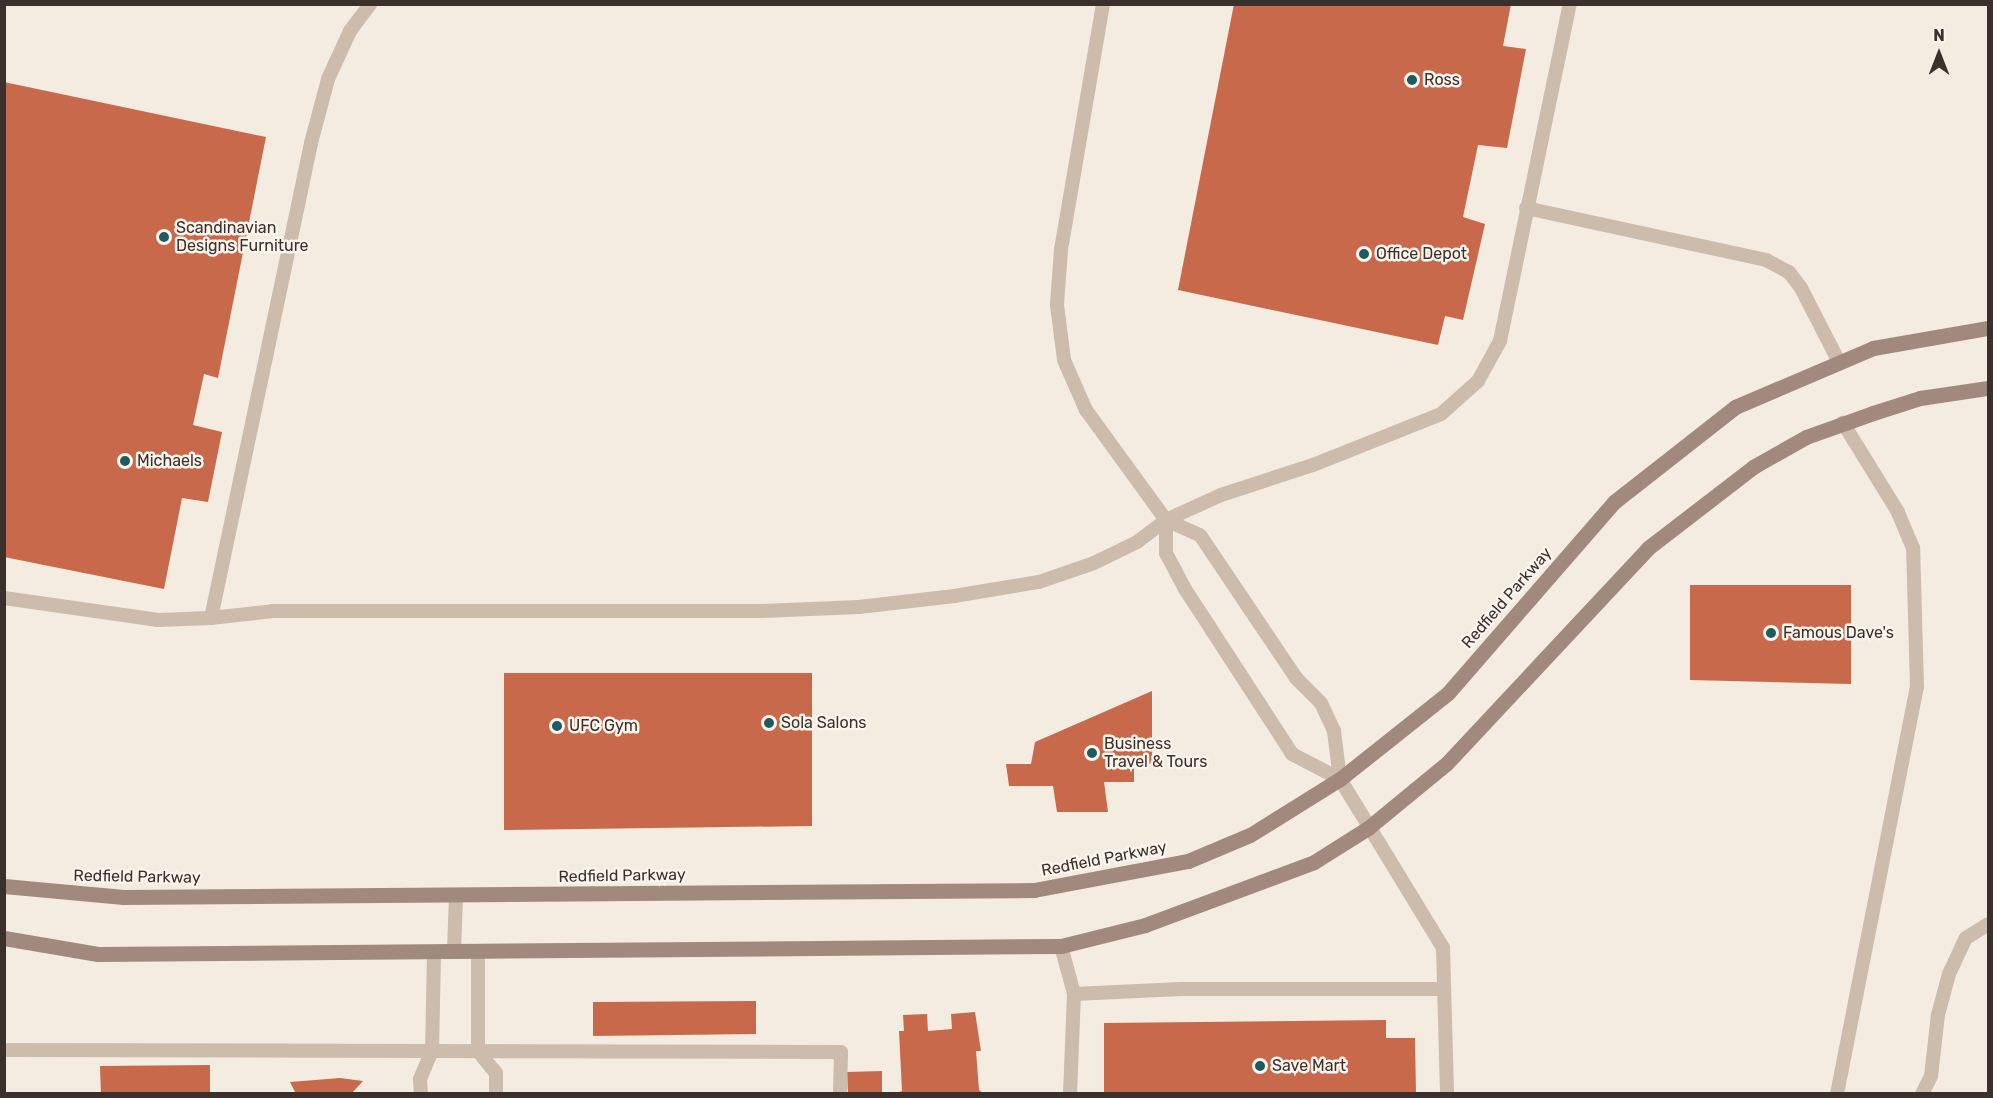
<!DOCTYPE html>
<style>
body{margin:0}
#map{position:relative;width:1993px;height:1098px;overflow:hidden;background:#f4ebe1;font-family:Rubik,sans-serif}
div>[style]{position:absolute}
.building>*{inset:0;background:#c8694b}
.lane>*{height:14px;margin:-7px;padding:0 7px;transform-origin:7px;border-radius:7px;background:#cdbbac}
.secondary>*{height:15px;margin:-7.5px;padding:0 7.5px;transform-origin:7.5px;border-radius:7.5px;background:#a18a7d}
.dots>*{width:16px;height:16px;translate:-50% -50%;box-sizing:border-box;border:3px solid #fbf5ee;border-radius:50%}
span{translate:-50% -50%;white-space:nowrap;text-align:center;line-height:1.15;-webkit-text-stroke:5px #fbf5ee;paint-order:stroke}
.poi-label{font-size:16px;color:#3b302b}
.left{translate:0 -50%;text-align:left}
.street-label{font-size:16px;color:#3b302b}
.frame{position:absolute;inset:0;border:6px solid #3b302b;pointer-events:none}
.north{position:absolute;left:1909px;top:24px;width:60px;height:60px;-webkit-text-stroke:4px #fbf5ee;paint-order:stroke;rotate:0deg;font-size:16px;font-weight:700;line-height:24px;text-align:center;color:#3b302b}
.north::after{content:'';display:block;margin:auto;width:21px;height:27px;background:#3b302b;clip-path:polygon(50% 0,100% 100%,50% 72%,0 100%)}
</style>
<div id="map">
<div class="building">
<i style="clip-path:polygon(1234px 4px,1511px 4px,1503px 46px,1526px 49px,1507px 148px,1478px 145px,1463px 217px,1485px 224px,1463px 320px,1445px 316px,1438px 345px,1178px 290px)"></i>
<i style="clip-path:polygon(4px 82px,266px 137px,218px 378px,204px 374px,193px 425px,222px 432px,208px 502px,182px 498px,164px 589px,4px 557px)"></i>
<i style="clip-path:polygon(1690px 585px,1851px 585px,1851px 684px,1690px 680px)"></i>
<i style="clip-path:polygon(504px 673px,812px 673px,812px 826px,504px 830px)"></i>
<i style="clip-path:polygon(1152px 691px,1152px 764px,1134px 764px,1134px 782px,1104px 782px,1108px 812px,1057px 812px,1053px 786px,1009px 786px,1006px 764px,1031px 764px,1035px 742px)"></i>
<i style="clip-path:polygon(756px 1001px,756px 1034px,593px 1036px,593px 1002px)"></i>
<i style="clip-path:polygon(975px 1012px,981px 1051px,976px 1051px,979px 1090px,984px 1094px,893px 1094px,902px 1091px,899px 1031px,904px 1031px,903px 1015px,927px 1014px,928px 1031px,952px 1029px,951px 1014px)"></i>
<i style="clip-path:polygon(1386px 1020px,1386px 1038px,1415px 1038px,1416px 1094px,1104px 1094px,1104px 1023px)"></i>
<i style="clip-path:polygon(210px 1065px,210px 1094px,101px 1094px,100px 1066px)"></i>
<i style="clip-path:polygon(882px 1071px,882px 1094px,848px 1094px,847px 1072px)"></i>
<i style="clip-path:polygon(340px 1078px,363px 1081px,351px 1094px,296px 1094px,290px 1082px)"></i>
</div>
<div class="lane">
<i style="left:1103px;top:4px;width:250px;rotate:99.7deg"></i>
<i style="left:1061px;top:250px;width:55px;rotate:94.2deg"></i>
<i style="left:1057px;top:305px;width:55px;rotate:82.7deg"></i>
<i style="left:1064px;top:360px;width:55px;rotate:66.3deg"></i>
<i style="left:1086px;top:410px;width:136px;rotate:54deg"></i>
<i style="left:1166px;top:520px;width:37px;rotate:24deg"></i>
<i style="left:1200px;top:535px;width:172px;rotate:56.1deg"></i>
<i style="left:1296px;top:678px;width:35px;rotate:45deg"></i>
<i style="left:1321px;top:703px;width:31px;rotate:65deg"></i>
<i style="left:1334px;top:731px;width:48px;rotate:82.9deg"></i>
<i style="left:1340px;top:779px;width:198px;rotate:58.6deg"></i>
<i style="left:1443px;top:948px;width:146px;rotate:88.4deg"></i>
<i style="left:1526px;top:208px;width:246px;rotate:12.2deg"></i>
<i style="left:1766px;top:260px;width:26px;rotate:28deg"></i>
<i style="left:1789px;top:272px;width:20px;rotate:53deg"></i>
<i style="left:1801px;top:288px;width:81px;rotate:62.8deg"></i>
<i style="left:1166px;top:520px;width:33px;rotate:90deg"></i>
<i style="left:1166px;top:553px;width:41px;rotate:62.2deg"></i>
<i style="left:1185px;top:589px;width:197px;rotate:57deg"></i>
<i style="left:1292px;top:754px;width:54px;rotate:27.5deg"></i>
<i style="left:4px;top:598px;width:156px;rotate:8.1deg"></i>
<i style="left:158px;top:620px;width:53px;rotate:-2.2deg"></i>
<i style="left:211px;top:618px;width:485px;rotate:-78.1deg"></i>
<i style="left:311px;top:143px;width:66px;rotate:-75.1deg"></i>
<i style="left:328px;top:79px;width:53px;rotate:-65.4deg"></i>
<i style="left:350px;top:31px;width:34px;rotate:-53deg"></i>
<i style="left:211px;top:618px;width:62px;rotate:-6.4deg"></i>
<i style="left:273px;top:611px;width:487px"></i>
<i style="left:760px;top:611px;width:99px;rotate:-2.3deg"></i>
<i style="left:859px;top:607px;width:96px;rotate:-6.6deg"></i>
<i style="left:954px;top:596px;width:86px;rotate:-9.4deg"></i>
<i style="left:1039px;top:582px;width:58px;rotate:-19.1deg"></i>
<i style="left:1094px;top:563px;width:48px;rotate:-26deg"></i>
<i style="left:1137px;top:542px;width:36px;rotate:-37deg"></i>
<i style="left:1166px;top:520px;width:60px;rotate:-24.4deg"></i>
<i style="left:1221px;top:495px;width:97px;rotate:-18.1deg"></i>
<i style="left:1313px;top:465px;width:138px;rotate:-21.7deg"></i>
<i style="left:1441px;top:414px;width:50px;rotate:-41.7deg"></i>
<i style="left:1478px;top:381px;width:46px;rotate:-61.2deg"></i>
<i style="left:1500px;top:341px;width:344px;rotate:-78.3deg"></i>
<i style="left:1061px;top:946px;width:50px;rotate:74.8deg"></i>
<i style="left:1074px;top:994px;width:107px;rotate:-2.7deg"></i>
<i style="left:1181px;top:989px;width:263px"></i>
<i style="left:454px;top:951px;width:55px;rotate:-87.9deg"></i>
<i style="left:478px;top:951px;width:100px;rotate:90deg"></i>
<i style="left:478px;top:1051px;width:28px;rotate:51deg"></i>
<i style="left:496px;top:1073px;width:21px;rotate:90deg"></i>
<i style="left:4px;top:1050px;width:837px;rotate:0.14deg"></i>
<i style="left:841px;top:1052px;width:42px;rotate:91.4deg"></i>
<i style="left:421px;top:1094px;width:15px;rotate:-94deg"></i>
<i style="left:420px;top:1079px;width:30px;rotate:-67deg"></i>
<i style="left:432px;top:1051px;width:99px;rotate:-88.8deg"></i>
<i style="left:1070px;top:1094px;width:100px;rotate:-87.7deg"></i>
<i style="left:1837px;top:1094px;width:415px;rotate:-78.9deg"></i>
<i style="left:1917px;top:687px;width:139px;rotate:-91.6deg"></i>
<i style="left:1913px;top:548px;width:39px;rotate:-113deg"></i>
<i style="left:1898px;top:512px;width:105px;rotate:-121.7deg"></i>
<i style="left:1922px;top:1094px;width:20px;rotate:-63deg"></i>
<i style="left:1931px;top:1076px;width:61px;rotate:-83.5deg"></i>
<i style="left:1938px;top:1015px;width:42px;rotate:-75deg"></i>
<i style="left:1949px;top:974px;width:40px;rotate:-65deg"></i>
<i style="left:1966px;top:938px;width:26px;rotate:-32deg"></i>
</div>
<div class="secondary">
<i style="left:4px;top:886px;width:120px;rotate:5.3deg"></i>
<i style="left:123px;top:897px;width:911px;rotate:-0.44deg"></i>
<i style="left:1034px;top:890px;width:157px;rotate:-10.7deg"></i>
<i style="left:1188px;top:861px;width:67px;rotate:-22.8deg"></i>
<i style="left:1250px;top:835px;width:106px;rotate:-31.9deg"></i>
<i style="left:1340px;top:779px;width:138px;rotate:-38.5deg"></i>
<i style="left:1448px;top:693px;width:253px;rotate:-49deg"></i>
<i style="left:1614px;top:502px;width:154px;rotate:-38.1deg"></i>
<i style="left:1735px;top:407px;width:150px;rotate:-23.1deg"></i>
<i style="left:1873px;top:348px;width:117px;rotate:-9.9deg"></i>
<i style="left:4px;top:938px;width:95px;rotate:9.7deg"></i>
<i style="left:98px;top:954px;width:963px;rotate:-0.48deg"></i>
<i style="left:1061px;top:946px;width:87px;rotate:-14deg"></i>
<i style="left:1145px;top:925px;width:180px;rotate:-20.4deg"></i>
<i style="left:1314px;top:862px;width:64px;rotate:-32.2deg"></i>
<i style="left:1368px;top:828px;width:102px;rotate:-39.4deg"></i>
<i style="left:1447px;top:763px;width:294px;rotate:-46.9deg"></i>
<i style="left:1648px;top:548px;width:133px;rotate:-37.6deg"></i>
<i style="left:1753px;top:467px;width:61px;rotate:-29.5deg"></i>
<i style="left:1806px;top:437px;width:71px;rotate:-19.7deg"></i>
<i style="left:1873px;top:413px;width:49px;rotate:-17.7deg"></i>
<i style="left:1920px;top:398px;width:69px;rotate:-8.4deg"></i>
</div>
<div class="dots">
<i style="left:1412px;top:80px;background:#1f5a5e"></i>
<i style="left:164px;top:237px;background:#1f5a5e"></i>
<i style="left:1364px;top:254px;background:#1f5a5e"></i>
<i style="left:125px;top:461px;background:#1f5a5e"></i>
<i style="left:1771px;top:633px;background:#1f5a5e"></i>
<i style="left:769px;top:723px;background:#1f5a5e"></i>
<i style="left:557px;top:726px;background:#1f5a5e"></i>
<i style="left:1092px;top:753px;background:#1f5a5e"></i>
<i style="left:1260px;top:1066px;background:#1f5a5e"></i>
</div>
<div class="poi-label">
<span class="left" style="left:1424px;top:80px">Ross</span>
<span class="left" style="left:176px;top:237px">Scandinavian<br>Designs Furniture</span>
<span class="left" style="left:1376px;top:254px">Office Depot</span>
<span class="left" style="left:137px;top:461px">Michaels</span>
<span class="left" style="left:1783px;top:633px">Famous Dave's</span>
<span class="left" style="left:781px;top:723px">Sola Salons</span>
<span class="left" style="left:569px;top:726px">UFC Gym</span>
<span class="left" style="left:1104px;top:753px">Business<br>Travel &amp; Tours</span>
<span class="left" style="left:1272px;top:1066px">Save Mart</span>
</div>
<div class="street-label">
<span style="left:1507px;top:598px;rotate:-49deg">Redfield Parkway</span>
<span style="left:1104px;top:859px;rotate:-11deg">Redfield Parkway</span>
<span style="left:622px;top:876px;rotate:-1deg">Redfield Parkway</span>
<span style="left:137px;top:877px;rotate:1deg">Redfield Parkway</span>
</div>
<div class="frame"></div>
<div class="north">N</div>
</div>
